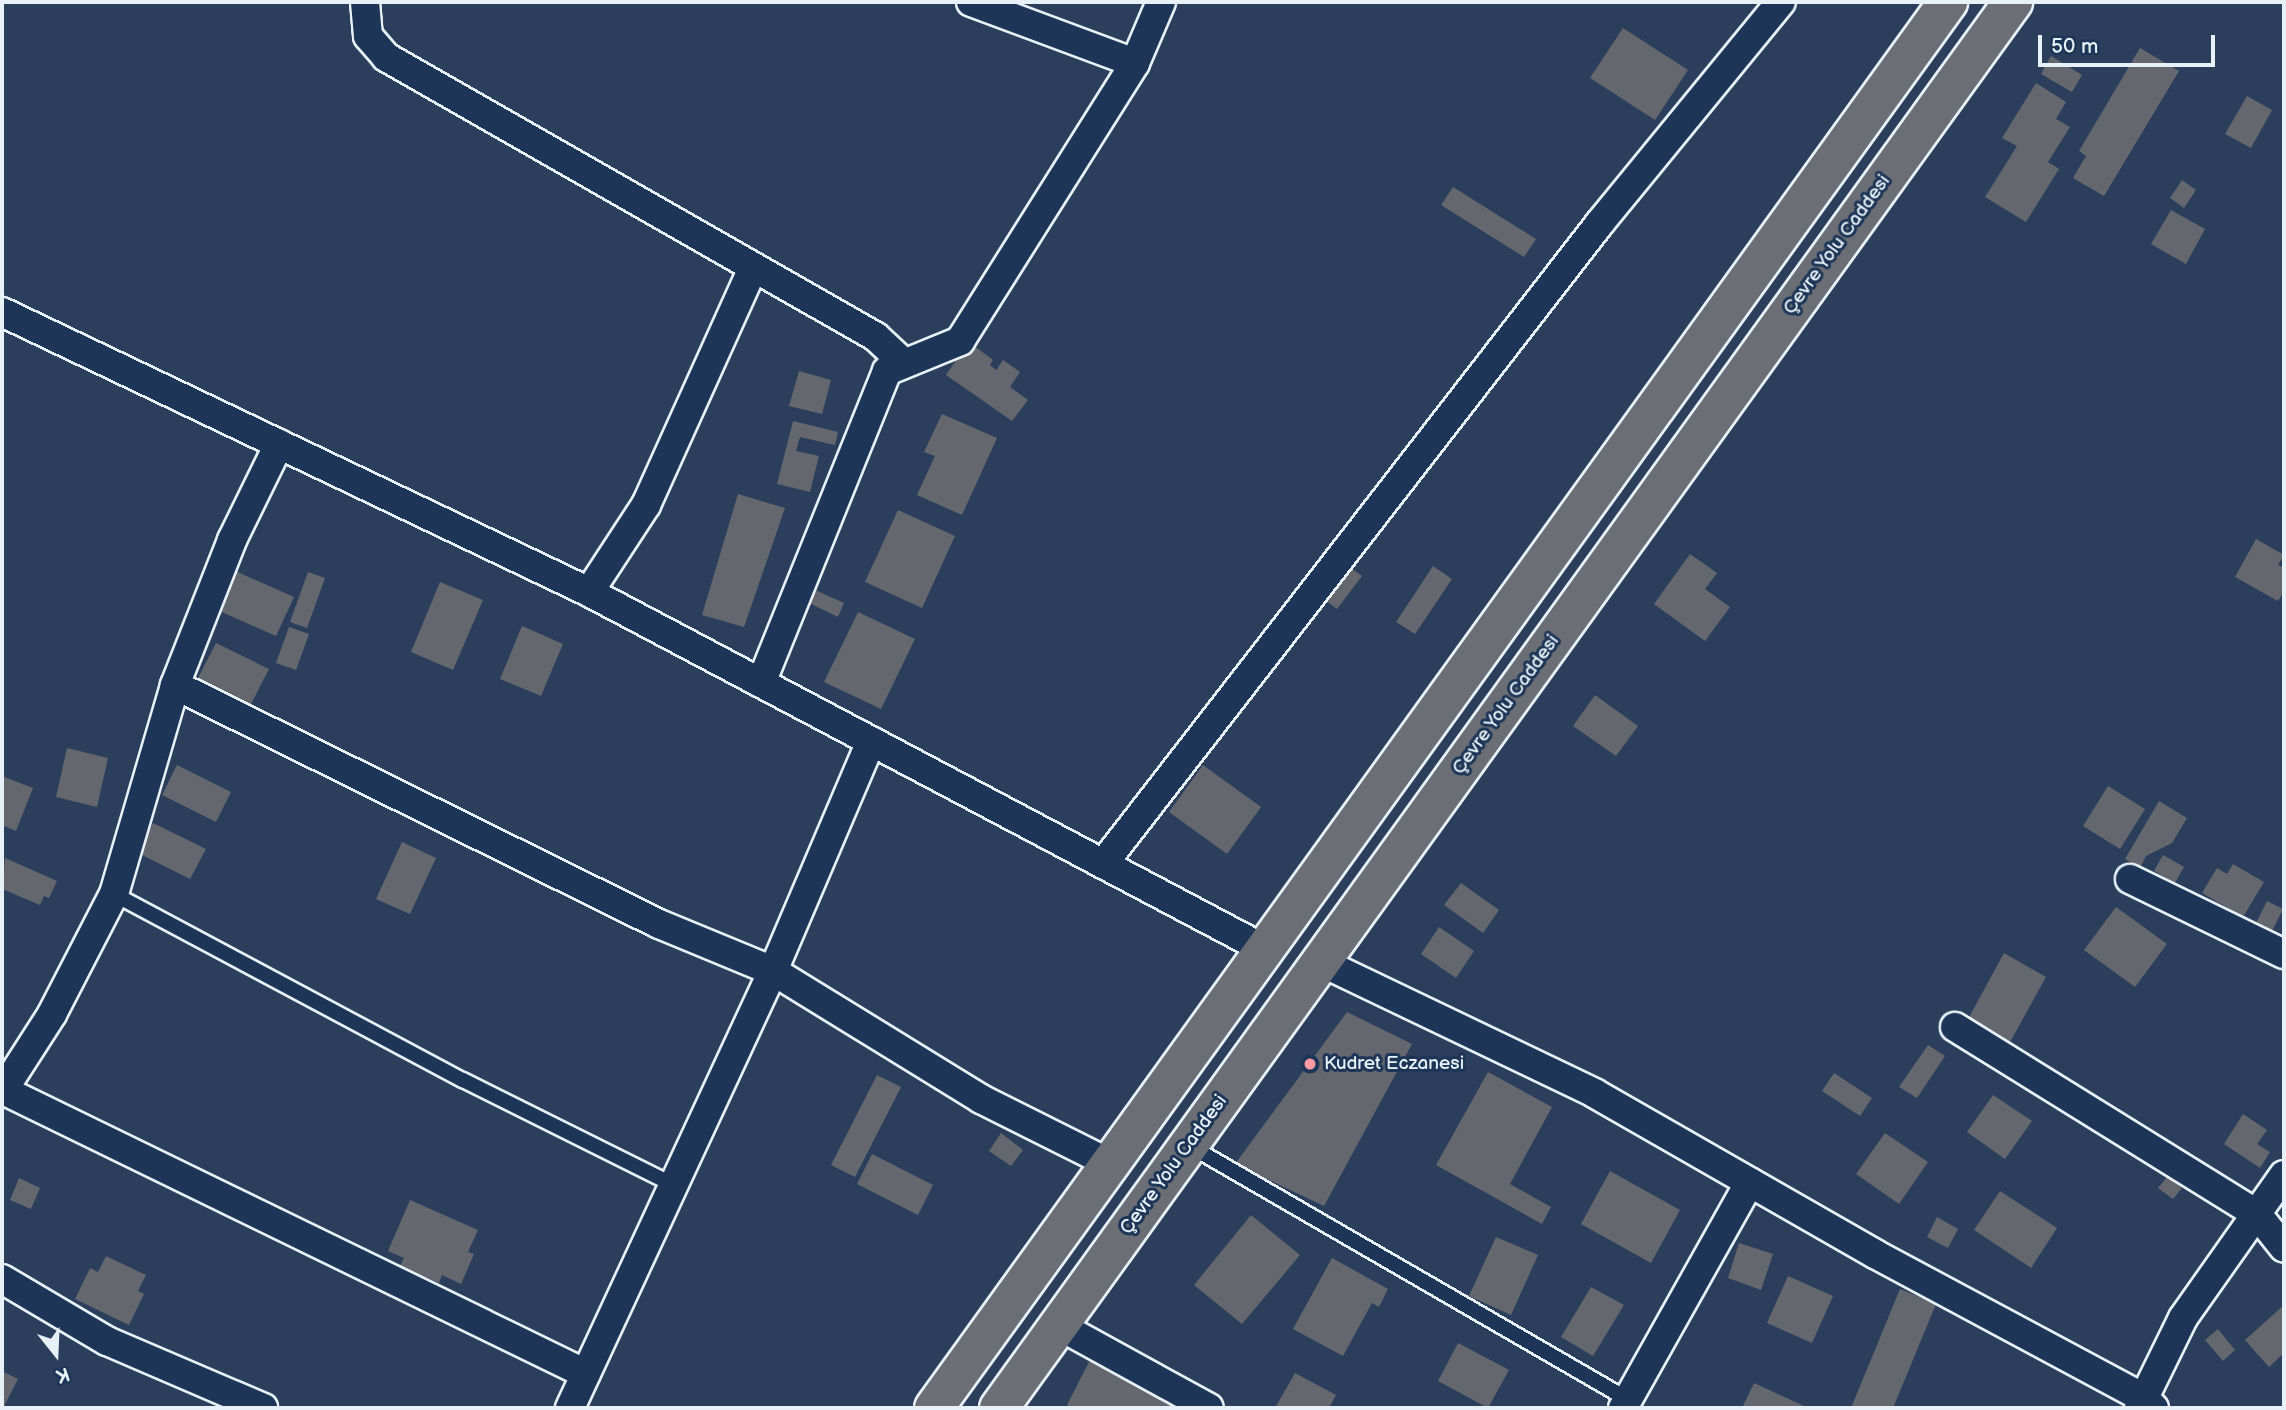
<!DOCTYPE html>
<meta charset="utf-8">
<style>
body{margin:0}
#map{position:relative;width:2286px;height:1410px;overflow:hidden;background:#2b3f5c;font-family:"Balsamiq Sans",sans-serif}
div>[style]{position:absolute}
.building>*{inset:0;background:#64676e}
.roads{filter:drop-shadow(2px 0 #e8f1f8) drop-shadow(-2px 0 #e8f1f8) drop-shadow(0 2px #e8f1f8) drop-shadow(0 -2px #e8f1f8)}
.service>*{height:14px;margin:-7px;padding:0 7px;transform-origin:7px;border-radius:7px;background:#1d3557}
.minor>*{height:28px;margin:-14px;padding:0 14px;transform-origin:14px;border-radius:14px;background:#1d3557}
.trunk>*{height:38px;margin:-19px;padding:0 19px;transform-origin:19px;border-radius:19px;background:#6b6f75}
.dots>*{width:19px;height:19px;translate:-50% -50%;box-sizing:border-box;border:4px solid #1d3557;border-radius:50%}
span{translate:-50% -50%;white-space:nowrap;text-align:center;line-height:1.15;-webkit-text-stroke:6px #1d3557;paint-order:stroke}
.street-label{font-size:19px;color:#e8f1f8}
.poi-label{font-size:19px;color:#e8f1f8}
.left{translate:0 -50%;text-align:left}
.frame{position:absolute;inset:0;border:4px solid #e8f1f8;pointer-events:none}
.north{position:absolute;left:21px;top:1319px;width:70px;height:70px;-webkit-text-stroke:5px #1d3557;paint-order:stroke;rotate:162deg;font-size:19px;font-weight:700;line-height:28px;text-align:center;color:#e8f1f8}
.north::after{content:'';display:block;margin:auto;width:24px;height:32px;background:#e8f1f8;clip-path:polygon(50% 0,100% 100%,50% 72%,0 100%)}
.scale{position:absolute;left:2038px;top:35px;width:177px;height:32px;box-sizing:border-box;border:4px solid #e8f1f8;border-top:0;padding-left:9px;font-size:21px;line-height:24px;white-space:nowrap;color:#e8f1f8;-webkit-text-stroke:5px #1d3557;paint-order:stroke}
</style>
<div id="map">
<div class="building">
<i style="clip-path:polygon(1623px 28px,1688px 70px,1655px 120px,1590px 78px)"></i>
<i style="clip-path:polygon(2140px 48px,2179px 71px,2104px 196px,2073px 178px,2086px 156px,2079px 151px)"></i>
<i style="clip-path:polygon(2051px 56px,2082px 75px,2072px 92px,2041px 74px)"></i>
<i style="clip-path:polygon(2036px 83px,2066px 102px,2056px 119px,2070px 127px,2048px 162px,2059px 169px,2026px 222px,1985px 197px,2017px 146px,2002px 138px)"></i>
<i style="clip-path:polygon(2247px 96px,2272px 110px,2251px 148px,2225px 134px)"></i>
<i style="clip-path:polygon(2182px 180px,2196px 190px,2184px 208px,2170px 198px)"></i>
<i style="clip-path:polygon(1453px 187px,1536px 239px,1524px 257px,1441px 205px)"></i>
<i style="clip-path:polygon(2171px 210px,2205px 229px,2186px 264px,2151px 244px)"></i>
<i style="clip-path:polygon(969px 342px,993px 360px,990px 365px,996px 370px,1003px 360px,1020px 372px,1010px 387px,1028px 400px,1012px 421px,946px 375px)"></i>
<i style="clip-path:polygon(799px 371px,831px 380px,822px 414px,789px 406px)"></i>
<i style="clip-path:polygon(942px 414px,997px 438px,962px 515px,917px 495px,935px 456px,924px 452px)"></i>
<i style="clip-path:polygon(793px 421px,838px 432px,835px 445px,800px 437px,796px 451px,819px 456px,810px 492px,777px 484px)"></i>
<i style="clip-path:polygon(738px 494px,785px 508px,744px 627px,702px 615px)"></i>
<i style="clip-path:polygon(898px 510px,955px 536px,922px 608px,865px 582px)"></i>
<i style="clip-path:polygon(2256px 539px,2284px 555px,2278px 565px,2284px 568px,2284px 591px,2278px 601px,2235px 577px)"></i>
<i style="clip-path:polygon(1690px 554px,1717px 573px,1705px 589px,1730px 607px,1705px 641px,1654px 604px)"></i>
<i style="clip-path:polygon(1343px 562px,1362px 576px,1337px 609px,1318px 595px)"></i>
<i style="clip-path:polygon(1433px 566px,1452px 579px,1415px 634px,1396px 622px)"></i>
<i style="clip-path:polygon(233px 570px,294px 597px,276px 636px,215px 609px)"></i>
<i style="clip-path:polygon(308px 572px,325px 578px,307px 628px,290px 622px)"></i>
<i style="clip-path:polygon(440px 582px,483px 600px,453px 670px,411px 652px)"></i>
<i style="clip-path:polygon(813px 589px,844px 603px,838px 617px,807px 602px)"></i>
<i style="clip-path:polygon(858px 612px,915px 639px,881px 709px,824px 682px)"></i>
<i style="clip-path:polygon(522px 626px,563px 644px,541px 696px,500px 679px)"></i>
<i style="clip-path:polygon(289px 627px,309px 634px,296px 670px,276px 663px)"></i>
<i style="clip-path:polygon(216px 643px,269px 669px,250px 706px,197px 680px)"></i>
<i style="clip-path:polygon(1595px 695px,1638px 726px,1616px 756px,1573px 726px)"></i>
<i style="clip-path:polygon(67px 748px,108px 758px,97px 807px,56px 797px)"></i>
<i style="clip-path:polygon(177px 765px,231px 792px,216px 822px,162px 795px)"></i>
<i style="clip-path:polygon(1203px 765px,1261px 807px,1227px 854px,1169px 812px)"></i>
<i style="clip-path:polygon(2px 776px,33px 788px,16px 831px,2px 825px)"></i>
<i style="clip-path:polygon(2108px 786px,2145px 809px,2120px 849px,2083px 826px)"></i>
<i style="clip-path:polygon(2159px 801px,2187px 818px,2172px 843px,2146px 856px,2140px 868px,2125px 859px)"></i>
<i style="clip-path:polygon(153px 823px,206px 849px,190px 879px,138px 853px)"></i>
<i style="clip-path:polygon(402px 842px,436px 858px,410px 914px,376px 899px)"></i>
<i style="clip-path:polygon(2163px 855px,2184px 867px,2175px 883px,2154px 871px)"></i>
<i style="clip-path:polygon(5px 858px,57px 881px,49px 898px,44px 896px,40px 905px,2px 889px)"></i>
<i style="clip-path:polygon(2233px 864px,2264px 882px,2243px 917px,2202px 893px,2217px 868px,2227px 874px)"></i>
<i style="clip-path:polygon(1461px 883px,1499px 910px,1483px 933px,1444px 905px)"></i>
<i style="clip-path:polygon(2267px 901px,2283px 909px,2271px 933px,2255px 925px)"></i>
<i style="clip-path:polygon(2116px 907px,2167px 944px,2135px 987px,2084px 950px)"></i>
<i style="clip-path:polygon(1439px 927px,1474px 951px,1456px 978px,1421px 954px)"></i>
<i style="clip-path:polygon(2004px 953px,2046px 977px,2009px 1044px,1967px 1021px)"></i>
<i style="clip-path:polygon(1347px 1012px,1412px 1044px,1324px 1206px,1235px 1164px)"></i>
<i style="clip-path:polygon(1928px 1045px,1945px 1056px,1917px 1098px,1899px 1087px)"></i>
<i style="clip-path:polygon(1488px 1072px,1552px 1107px,1510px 1184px,1551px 1207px,1542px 1224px,1436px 1165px)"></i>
<i style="clip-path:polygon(1834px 1073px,1872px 1098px,1860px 1116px,1822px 1091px)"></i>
<i style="clip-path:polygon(877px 1075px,901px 1087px,855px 1177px,831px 1165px)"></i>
<i style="clip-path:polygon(1993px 1095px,2032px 1121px,2005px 1159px,1967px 1132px)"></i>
<i style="clip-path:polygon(2243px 1114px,2267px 1130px,2257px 1144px,2270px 1152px,2260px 1168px,2224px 1144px)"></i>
<i style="clip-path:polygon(1001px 1133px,1023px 1150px,1011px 1166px,989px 1151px)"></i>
<i style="clip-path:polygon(1885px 1133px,1928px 1162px,1899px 1204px,1856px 1174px)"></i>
<i style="clip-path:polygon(872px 1154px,933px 1185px,918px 1215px,857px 1184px)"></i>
<i style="clip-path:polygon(1610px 1171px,1680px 1210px,1651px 1263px,1581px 1224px)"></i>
<i style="clip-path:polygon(2167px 1177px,2182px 1188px,2173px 1199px,2158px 1188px)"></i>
<i style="clip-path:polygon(19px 1178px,40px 1188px,31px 1209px,10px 1200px)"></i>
<i style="clip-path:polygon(2000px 1191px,2057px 1228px,2031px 1268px,1974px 1230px)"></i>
<i style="clip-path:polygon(410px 1200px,478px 1230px,468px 1252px,474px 1254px,461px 1284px,442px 1275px,439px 1283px,400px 1266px,404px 1258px,388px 1251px)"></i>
<i style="clip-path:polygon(1251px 1215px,1300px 1255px,1242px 1324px,1194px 1285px)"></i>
<i style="clip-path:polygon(1937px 1217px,1958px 1229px,1948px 1248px,1927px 1237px)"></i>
<i style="clip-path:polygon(1496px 1237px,1538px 1255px,1511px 1315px,1469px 1296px)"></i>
<i style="clip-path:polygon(1739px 1243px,1773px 1254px,1761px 1290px,1728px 1278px)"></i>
<i style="clip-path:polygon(106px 1256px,146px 1275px,138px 1291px,144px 1294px,129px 1325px,75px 1299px,90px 1268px,98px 1272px)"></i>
<i style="clip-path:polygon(1332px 1258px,1388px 1289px,1379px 1307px,1372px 1303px,1343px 1356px,1293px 1329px)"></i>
<i style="clip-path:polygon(1788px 1276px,1833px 1296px,1812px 1343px,1767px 1323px)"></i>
<i style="clip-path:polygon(1591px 1287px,1624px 1305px,1593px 1356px,1561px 1337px)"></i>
<i style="clip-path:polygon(1900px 1289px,1936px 1304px,1893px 1408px,1851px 1408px)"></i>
<i style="clip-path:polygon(2284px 1305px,2284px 1353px,2269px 1367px,2245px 1340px)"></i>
<i style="clip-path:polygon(2218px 1329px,2235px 1350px,2223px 1361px,2205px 1340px)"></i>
<i style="clip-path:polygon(1458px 1343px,1509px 1370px,1488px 1408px,1438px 1381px)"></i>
<i style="clip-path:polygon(1094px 1352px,1202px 1408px,1073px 1408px,1067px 1405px)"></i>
<i style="clip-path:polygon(2px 1371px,18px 1379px,3px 1408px,2px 1408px)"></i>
<i style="clip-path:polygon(1295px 1373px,1336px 1395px,1329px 1408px,1275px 1408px)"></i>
<i style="clip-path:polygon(1754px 1383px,1804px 1406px,1803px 1408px,1742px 1408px)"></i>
</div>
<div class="roads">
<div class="service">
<i style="left:114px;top:894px;width:395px;rotate:28.1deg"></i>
<i style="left:463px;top:1080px;width:236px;rotate:26.5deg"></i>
<i style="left:1190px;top:1146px;width:505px;rotate:30.07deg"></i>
</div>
<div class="minor">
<i style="left:365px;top:2px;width:34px;rotate:85deg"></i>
<i style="left:368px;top:36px;width:28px;rotate:49deg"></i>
<i style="left:386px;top:57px;width:564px;rotate:29.74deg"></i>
<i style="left:876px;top:337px;width:38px;rotate:43deg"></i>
<i style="left:1135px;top:63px;width:66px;rotate:-66.9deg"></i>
<i style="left:2px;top:312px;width:650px;rotate:25.5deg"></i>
<i style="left:589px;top:592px;width:766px;rotate:27.87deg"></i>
<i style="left:589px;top:592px;width:104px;rotate:-56.8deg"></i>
<i style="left:646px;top:505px;width:260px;rotate:-65.7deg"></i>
<i style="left:761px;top:683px;width:336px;rotate:-68deg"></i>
<i style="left:887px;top:371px;width:79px;rotate:-22.3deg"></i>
<i style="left:960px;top:341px;width:328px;rotate:-57.8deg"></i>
<i style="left:1135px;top:63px;width:175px;rotate:-159.6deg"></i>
<i style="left:175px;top:685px;width:540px;rotate:26.28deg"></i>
<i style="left:659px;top:924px;width:123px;rotate:22.4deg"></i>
<i style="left:773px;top:971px;width:244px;rotate:31.6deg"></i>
<i style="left:981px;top:1099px;width:145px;rotate:26.6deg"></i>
<i style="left:1103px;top:864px;width:810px;rotate:-52.22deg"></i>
<i style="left:1599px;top:224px;width:287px;rotate:-50.7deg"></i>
<i style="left:2130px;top:879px;width:171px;rotate:26deg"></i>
<i style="left:1321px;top:962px;width:303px;rotate:25.6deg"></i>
<i style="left:1594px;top:1093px;width:324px;rotate:29.8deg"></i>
<i style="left:1875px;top:1254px;width:305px;rotate:28.2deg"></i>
<i style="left:2144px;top:1398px;width:14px;rotate:45deg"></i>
<i style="left:1955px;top:1027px;width:355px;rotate:31.8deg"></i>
<i style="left:2257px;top:1214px;width:43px;rotate:51.5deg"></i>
<i style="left:3px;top:1090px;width:648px;rotate:25.97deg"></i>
<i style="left:2px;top:1092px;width:93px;rotate:-57.3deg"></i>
<i style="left:52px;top:1014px;width:135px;rotate:-62.7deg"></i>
<i style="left:114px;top:894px;width:218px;rotate:-73.7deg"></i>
<i style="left:175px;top:685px;width:156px;rotate:-68.5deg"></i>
<i style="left:232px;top:540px;width:107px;rotate:-63.9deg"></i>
<i style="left:2px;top:1279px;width:122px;rotate:30.6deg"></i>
<i style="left:107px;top:1341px;width:170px;rotate:23.2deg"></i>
<i style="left:1058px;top:1325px;width:172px;rotate:28.8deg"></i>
<i style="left:570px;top:1408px;width:482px;rotate:-65.1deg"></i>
<i style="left:773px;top:971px;width:250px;rotate:-66.9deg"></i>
<i style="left:1623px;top:1408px;width:259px;rotate:-60.7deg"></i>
<i style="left:2139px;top:1408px;width:100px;rotate:-63.9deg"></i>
<i style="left:2183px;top:1318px;width:175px;rotate:-54.8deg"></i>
</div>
<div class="trunk">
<i style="left:934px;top:1408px;width:1734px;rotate:-54.2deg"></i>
<i style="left:999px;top:1408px;width:1734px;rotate:-54.2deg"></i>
</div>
</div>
<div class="dots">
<i style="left:1310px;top:1064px;background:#ff9aa2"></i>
</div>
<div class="street-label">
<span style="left:1837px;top:245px;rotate:-54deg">Çevre Yolu Caddesi</span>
<span style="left:1506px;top:705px;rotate:-54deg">Çevre Yolu Caddesi</span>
<span style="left:1174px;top:1165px;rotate:-54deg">Çevre Yolu Caddesi</span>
</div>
<div class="poi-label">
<span class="left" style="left:1324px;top:1064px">Kudret Eczanesi</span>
</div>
<div class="frame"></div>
<div class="north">K</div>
<div class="scale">50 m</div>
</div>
